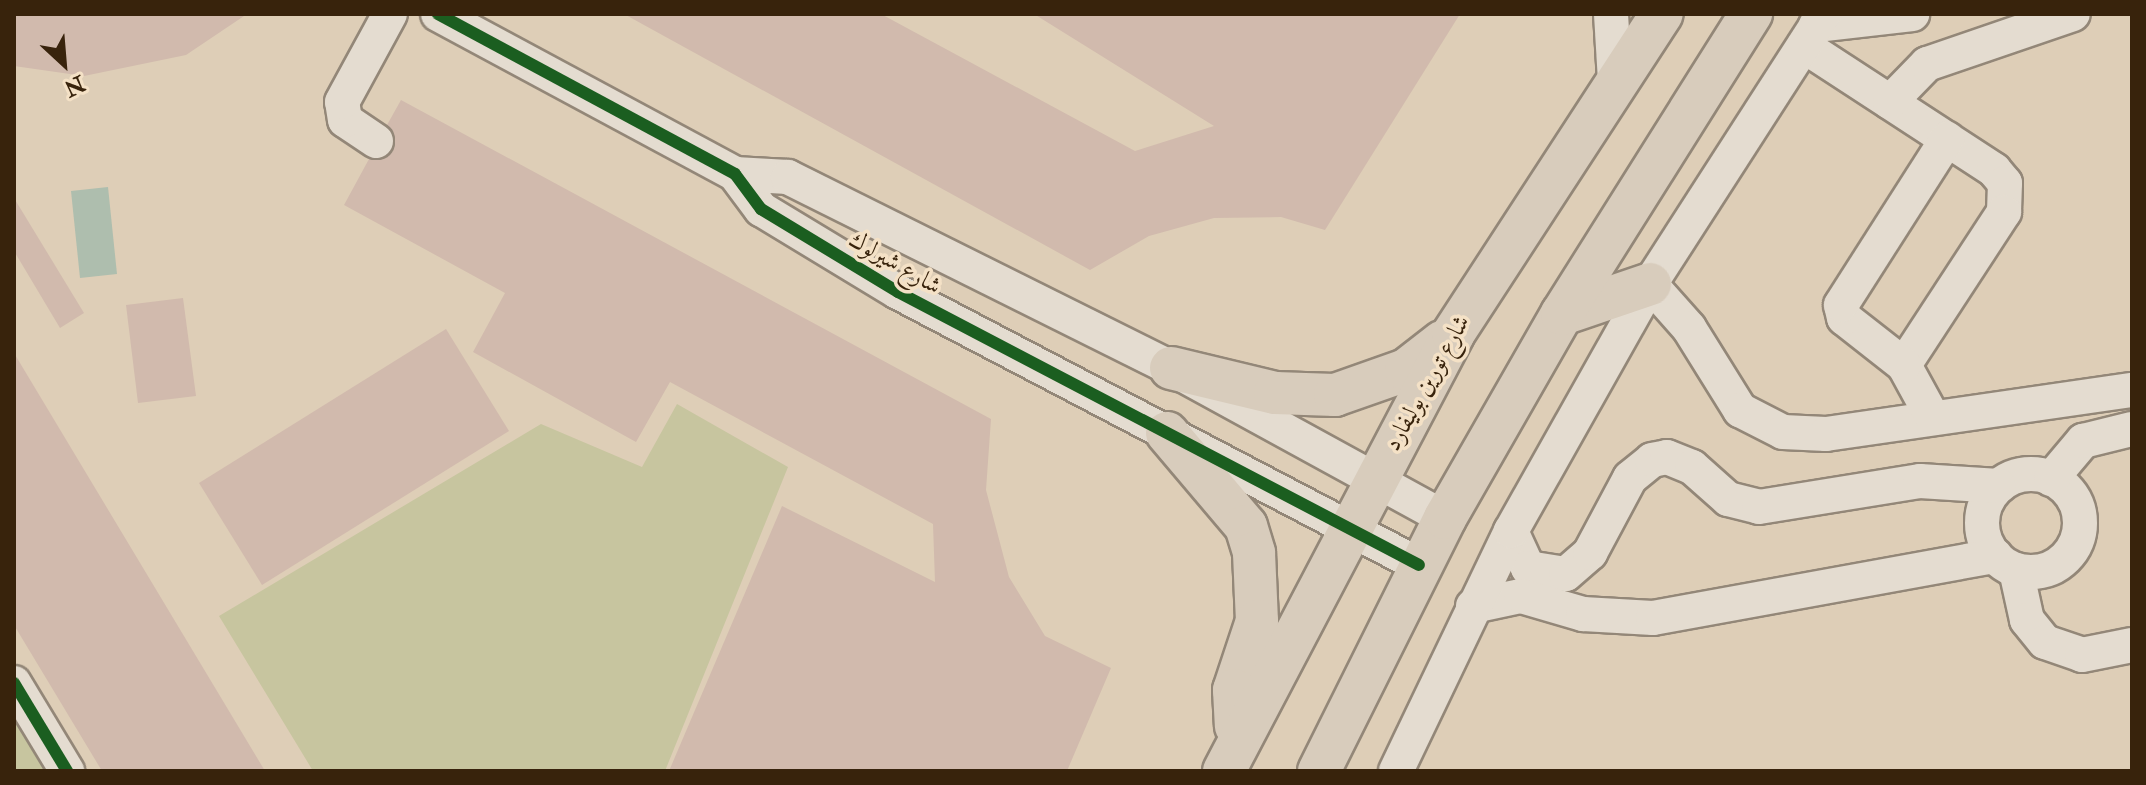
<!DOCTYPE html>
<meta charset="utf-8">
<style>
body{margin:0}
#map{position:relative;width:2146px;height:785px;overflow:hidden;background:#deceb7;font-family:"IM FELL Double Pica",Amiri,serif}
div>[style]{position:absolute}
.green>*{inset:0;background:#c7c59f}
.water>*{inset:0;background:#aebeae}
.building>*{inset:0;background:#d1baad}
.roads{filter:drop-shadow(2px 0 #938778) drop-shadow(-2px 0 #938778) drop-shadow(0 2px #938778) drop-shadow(0 -2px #938778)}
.minor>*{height:34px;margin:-17px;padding:0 17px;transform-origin:17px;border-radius:17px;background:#e4dcd0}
.minor>.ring{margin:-17px;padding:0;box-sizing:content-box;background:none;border:34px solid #e4dcd0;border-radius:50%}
.major>*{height:42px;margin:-21px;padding:0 21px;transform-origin:21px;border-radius:21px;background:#d8ccbc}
.cycleway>*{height:12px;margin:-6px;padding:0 6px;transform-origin:6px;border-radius:6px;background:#1b5e20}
span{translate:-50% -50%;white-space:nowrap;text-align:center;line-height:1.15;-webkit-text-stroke:7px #f4e1c6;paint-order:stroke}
.street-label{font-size:24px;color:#38230c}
.frame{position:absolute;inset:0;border:16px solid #38230c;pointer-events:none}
.north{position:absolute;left:24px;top:24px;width:80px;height:80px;-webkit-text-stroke:6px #f4e1c6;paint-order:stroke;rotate:154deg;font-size:22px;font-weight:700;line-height:32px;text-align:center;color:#38230c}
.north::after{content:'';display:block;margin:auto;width:28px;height:36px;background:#38230c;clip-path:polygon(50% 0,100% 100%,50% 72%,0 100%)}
</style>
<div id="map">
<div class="green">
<i style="clip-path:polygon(677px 404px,788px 467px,665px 771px,313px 771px,219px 616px,541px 424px,642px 467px)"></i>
<i style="clip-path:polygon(14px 695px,57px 771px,14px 771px)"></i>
</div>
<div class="water">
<i style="clip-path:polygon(108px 187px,117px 274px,80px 278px,71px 191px)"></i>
</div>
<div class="building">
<i style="clip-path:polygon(14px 14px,247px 14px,186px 55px,84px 76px,14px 66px)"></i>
<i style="clip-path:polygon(624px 14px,881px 14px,1135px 151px,1214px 126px,1034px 14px,1460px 14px,1325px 230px,1281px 217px,1214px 218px,1149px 236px,1090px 270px)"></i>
<i style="clip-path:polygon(401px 100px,991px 419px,986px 490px,1009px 577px,1045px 636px,1111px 668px,1067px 771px,669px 771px,782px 506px,935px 582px,933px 524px,670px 382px,636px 442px,473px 352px,505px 293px,344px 205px,369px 159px,393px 152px,394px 133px,387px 125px)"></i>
<i style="clip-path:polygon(14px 198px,84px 313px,60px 328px,14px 251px)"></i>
<i style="clip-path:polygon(183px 298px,196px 396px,138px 403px,126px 305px)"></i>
<i style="clip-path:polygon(446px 329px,509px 431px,262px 585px,199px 483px)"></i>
<i style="clip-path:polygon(14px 353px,265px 771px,102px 771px,14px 625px)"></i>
</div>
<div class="roads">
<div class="minor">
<i style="left:438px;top:14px;width:337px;rotate:28.3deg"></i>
<i style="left:735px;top:174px;width:44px;rotate:53.4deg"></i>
<i style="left:761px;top:209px;width:160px;rotate:31.2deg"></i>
<i style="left:898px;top:292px;width:588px;rotate:27.65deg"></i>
<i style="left:1611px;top:14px;width:68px;rotate:86.6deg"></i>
<i style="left:1816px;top:25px;width:97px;rotate:-6.5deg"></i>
<i style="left:1804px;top:46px;width:227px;rotate:33.1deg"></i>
<i style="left:1994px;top:170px;width:17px;rotate:50deg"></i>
<i style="left:2005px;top:183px;width:29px;rotate:92deg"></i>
<i style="left:2004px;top:212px;width:183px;rotate:123.2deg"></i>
<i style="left:1890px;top:102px;width:53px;rotate:-45.8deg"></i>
<i style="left:1927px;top:64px;width:154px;rotate:-18.9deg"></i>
<i style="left:376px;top:141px;width:37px;rotate:-146deg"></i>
<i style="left:345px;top:120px;width:18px;rotate:-99deg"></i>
<i style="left:342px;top:102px;width:100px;rotate:-61.4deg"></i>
<i style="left:735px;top:174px;width:53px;rotate:3.2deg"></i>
<i style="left:788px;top:177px;width:428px;rotate:26.5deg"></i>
<i style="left:1171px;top:368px;width:312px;rotate:28.7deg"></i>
<i style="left:1650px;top:284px;width:59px;rotate:48.4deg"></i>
<i style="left:1689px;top:328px;width:97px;rotate:58.1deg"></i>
<i style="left:1740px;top:410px;width:48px;rotate:27.1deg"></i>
<i style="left:1783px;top:432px;width:43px;rotate:2.7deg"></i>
<i style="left:1826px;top:434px;width:309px;rotate:-8.2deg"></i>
<i style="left:1933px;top:418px;width:60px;rotate:-118.7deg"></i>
<i style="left:1904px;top:365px;width:76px;rotate:-141.9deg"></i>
<i style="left:1844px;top:318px;width:13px;rotate:-103deg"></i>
<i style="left:1841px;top:305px;width:197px;rotate:-57.4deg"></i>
<i class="ring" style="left:1982px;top:474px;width:64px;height:64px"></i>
<i style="left:2051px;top:479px;width:50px;rotate:-49.9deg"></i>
<i style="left:2083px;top:441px;width:50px;rotate:-13.8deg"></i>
<i style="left:1511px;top:531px;width:41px;rotate:65.3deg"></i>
<i style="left:1528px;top:568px;width:38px;rotate:9deg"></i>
<i style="left:1566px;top:574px;width:32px;rotate:-41deg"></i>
<i style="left:1590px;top:553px;width:85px;rotate:-61.9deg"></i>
<i style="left:1630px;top:478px;width:28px;rotate:-39deg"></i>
<i style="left:1652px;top:460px;width:15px;rotate:-11deg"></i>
<i style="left:1667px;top:457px;width:27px;rotate:22deg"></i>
<i style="left:1692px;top:467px;width:48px;rotate:41.6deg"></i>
<i style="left:1728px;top:499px;width:32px;rotate:14deg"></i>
<i style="left:1759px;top:507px;width:163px;rotate:-9.2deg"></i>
<i style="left:1920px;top:481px;width:79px;rotate:3.6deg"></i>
<i style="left:2016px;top:570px;width:51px;rotate:77.6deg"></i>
<i style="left:2027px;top:620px;width:28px;rotate:51deg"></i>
<i style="left:2045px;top:642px;width:39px;rotate:19deg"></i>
<i style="left:2082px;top:655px;width:51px;rotate:-11.3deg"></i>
<i style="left:1473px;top:606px;width:49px;rotate:-11.8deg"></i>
<i style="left:1521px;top:596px;width:65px;rotate:16.2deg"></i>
<i style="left:1583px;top:614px;width:70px;rotate:3.3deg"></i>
<i style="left:1653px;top:618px;width:348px;rotate:-10.3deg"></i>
<i style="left:14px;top:683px;width:103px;rotate:58.9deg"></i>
<i style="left:1396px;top:771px;width:266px;rotate:-64.4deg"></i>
<i style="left:1511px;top:531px;width:283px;rotate:-60.6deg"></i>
<i style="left:1650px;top:284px;width:321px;rotate:-57.2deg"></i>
</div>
<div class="major">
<i style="left:1562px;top:314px;width:93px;rotate:-18.8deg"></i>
<i style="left:1171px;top:368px;width:107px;rotate:13.5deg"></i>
<i style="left:1275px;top:393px;width:60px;rotate:1.9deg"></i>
<i style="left:1335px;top:395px;width:75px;rotate:-19.4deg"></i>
<i style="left:1406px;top:370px;width:46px;rotate:-37.9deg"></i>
<i style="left:1167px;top:433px;width:122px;rotate:49.7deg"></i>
<i style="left:1246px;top:526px;width:28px;rotate:73deg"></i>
<i style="left:1254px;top:553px;width:68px;rotate:87.5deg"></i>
<i style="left:1257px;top:621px;width:73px;rotate:108.4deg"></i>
<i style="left:1234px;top:690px;width:36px;rotate:87deg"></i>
<i style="left:1224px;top:771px;width:493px;rotate:-62.3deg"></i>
<i style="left:1453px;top:334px;width:382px;rotate:-56.9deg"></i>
<i style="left:1319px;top:771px;width:283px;rotate:-63.5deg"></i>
<i style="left:1445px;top:518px;width:235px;rotate:-60.2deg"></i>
<i style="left:1562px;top:314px;width:355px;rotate:-57.8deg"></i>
</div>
</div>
<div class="cycleway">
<i style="left:438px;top:14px;width:337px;rotate:28.3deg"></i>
<i style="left:735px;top:174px;width:44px;rotate:53.4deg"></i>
<i style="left:761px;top:209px;width:160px;rotate:31.2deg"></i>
<i style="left:898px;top:292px;width:588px;rotate:27.65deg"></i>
<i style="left:14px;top:683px;width:103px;rotate:58.9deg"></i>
</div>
<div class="street-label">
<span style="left:895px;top:263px;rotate:30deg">شارع شيرلوك</span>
<span style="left:1427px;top:383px;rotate:-61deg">شارع تورين بوليفارد</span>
</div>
<div class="frame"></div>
<div class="north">N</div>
</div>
